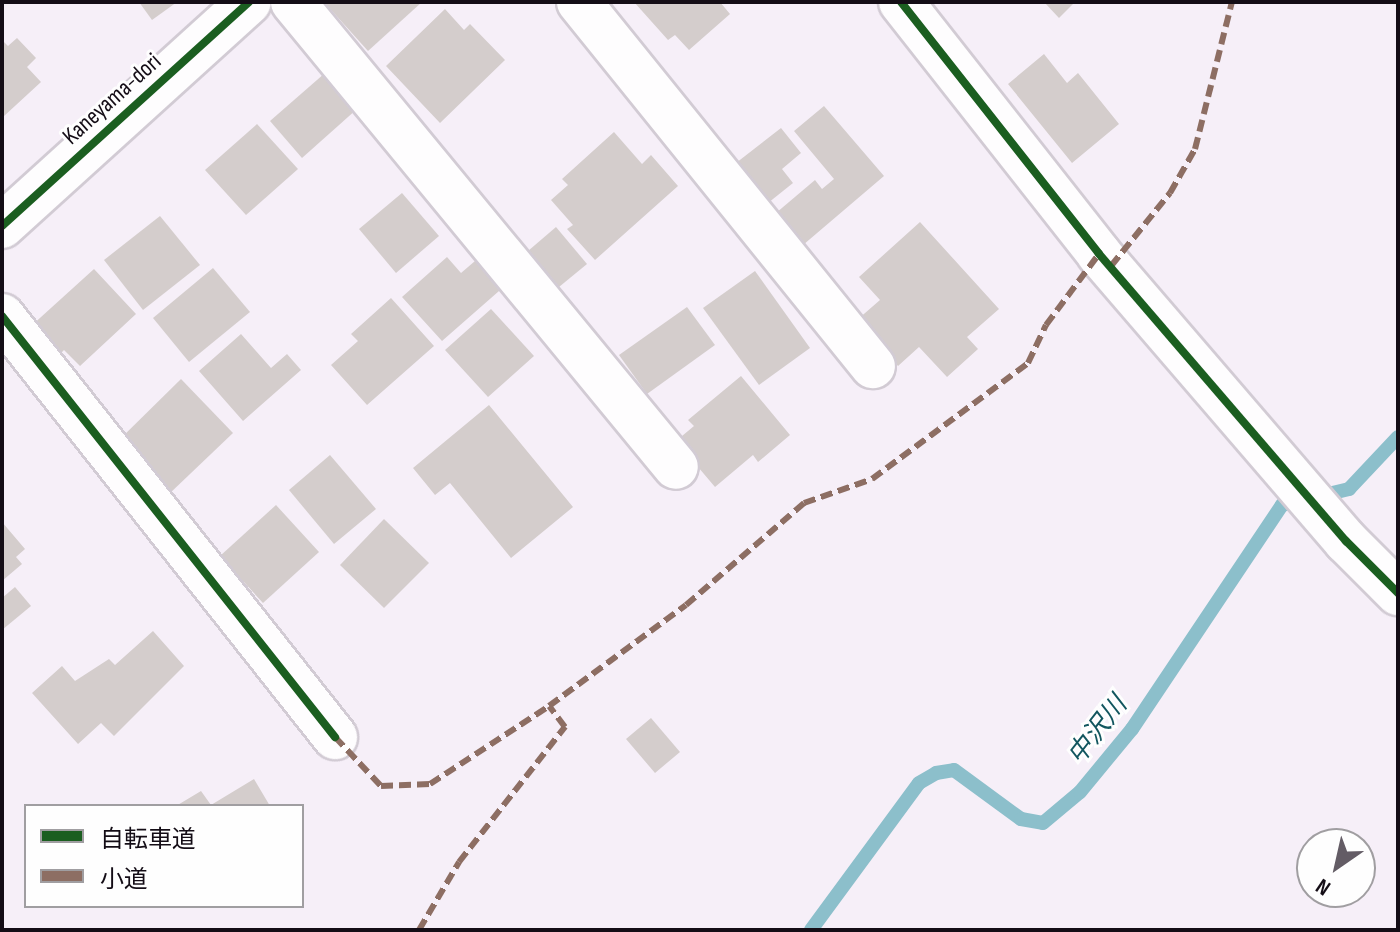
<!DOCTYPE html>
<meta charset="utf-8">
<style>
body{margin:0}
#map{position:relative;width:1400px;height:932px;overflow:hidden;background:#f6eff8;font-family:"Sofia Sans Condensed","Noto Sans JP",sans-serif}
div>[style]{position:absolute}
.stream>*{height:14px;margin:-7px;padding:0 7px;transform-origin:7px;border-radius:7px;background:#8cbfcb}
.building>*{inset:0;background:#d4cdcc}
.roads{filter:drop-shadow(2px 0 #d2cbd4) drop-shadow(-2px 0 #d2cbd4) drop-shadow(0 2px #d2cbd4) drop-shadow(0 -2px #d2cbd4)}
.minor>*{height:44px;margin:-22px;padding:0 22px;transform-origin:22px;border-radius:22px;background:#fefdfe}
.quiet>*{height:6px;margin-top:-3px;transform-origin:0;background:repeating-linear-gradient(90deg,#8d6e63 0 12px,transparent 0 18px)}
.cycleway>*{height:8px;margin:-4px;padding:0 4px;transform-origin:4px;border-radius:4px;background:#1b5e20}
span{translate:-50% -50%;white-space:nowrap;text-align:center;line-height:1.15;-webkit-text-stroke:6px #fefefe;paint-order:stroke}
.street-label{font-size:24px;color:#140d16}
.water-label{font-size:26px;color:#12565f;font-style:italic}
.frame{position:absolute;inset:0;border:4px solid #140d16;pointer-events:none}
.legend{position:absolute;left:24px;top:804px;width:280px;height:104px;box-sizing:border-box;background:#fefefe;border:2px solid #a09ea1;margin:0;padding:10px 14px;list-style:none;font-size:24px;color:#140d16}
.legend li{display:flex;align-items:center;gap:16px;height:40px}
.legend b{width:40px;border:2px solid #a09ea1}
.north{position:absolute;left:1296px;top:828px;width:80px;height:80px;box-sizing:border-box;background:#fefefe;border:2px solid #a09ea1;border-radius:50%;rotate:214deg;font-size:22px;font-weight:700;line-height:32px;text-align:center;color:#140d16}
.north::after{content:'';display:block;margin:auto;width:28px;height:36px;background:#635c65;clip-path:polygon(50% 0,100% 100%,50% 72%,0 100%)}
</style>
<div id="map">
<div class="stream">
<i style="left:811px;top:930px;width:182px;rotate:-53.7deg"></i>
<i style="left:919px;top:783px;width:20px;rotate:-30deg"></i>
<i style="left:936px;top:773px;width:18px;rotate:-9deg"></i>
<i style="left:954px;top:770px;width:83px;rotate:36.2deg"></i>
<i style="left:1021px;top:819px;width:22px;rotate:10deg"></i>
<i style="left:1043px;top:823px;width:48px;rotate:-40deg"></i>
<i style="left:1080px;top:792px;width:82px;rotate:-50.5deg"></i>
<i style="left:1132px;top:729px;width:270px;rotate:-56.2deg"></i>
<i style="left:1282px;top:505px;width:69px;rotate:-13.4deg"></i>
<i style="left:1349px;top:489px;width:71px;rotate:-46.7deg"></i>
</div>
<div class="building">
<i style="clip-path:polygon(139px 2px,177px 2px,152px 20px)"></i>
<i style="clip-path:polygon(324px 2px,422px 2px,368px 51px)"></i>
<i style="clip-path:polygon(634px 2px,720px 2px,730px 14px,689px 50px,675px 35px,668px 40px)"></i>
<i style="clip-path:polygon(1044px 2px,1075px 2px,1059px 18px)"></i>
<i style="clip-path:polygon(445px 9px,464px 30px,470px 24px,505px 60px,440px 123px,386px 66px)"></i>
<i style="clip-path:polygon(17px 38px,36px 58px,27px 67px,41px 82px,3px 117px,2px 40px,8px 46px)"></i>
<i style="clip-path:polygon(1044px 54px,1067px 83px,1078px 73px,1119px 124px,1072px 163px,1008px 84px)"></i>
<i style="clip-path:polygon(325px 73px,357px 109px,302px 158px,270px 121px)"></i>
<i style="clip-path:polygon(824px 106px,884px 176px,803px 245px,776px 213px,815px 180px,822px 189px,834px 179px,794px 131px)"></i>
<i style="clip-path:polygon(257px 124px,298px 169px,246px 215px,205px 170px)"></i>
<i style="clip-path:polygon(781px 128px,801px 153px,782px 169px,793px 183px,768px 203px,736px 163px)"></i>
<i style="clip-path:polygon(614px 132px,642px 164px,651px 155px,678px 186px,595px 260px,567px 229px,573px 225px,551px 200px,568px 185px,562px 179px)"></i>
<i style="clip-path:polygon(402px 193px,439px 236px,396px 273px,359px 229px)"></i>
<i style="clip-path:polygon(160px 216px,200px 265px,143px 310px,104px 260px)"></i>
<i style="clip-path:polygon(920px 222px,999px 309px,967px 337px,978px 349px,947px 377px,919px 347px,898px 366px,857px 320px,880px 300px,859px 277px)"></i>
<i style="clip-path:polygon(556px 227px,587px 264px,559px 287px,528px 251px)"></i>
<i style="clip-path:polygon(482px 255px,507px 284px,442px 341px,402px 297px,447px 257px,461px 273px)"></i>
<i style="clip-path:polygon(213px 268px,250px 312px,189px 362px,153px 318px)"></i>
<i style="clip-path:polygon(94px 269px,136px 314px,80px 366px,64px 350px,57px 357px,30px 327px)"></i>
<i style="clip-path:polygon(755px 271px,810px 348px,759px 385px,703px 308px)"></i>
<i style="clip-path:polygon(391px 298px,434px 346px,367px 405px,331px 365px,358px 341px,351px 334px)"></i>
<i style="clip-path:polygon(687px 307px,715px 345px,647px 394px,619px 355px)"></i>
<i style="clip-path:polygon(491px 309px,534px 356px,488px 397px,445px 350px)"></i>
<i style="clip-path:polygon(241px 334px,271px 368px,287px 354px,301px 370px,243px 421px,199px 371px)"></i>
<i style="clip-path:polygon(741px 376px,790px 435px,758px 462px,753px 455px,715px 487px,676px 441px,694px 426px,688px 420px)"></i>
<i style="clip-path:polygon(181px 379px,233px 433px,168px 495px,116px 443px)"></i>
<i style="clip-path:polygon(489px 405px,573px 507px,511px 558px,450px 483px,435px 495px,413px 468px)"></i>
<i style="clip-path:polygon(330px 455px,376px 509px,334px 544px,289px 490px)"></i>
<i style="clip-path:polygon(276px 505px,319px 552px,263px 603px,220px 556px)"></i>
<i style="clip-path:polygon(384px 519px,429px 563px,384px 608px,340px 565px)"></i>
<i style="clip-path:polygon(2px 522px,25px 549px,16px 557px,22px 564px,2px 581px)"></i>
<i style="clip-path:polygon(15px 587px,31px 606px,2px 630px,2px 598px)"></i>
<i style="clip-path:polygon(153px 631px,184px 666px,114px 736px,101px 723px,78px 744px,32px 693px,62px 666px,75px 681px,109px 659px,115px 665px)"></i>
<i style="clip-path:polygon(651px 718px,680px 752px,655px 773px,626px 739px)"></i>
<i style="clip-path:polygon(254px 779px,270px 806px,176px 806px,201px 791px,211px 805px)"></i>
</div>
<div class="roads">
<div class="minor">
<i style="left:293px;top:2px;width:602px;rotate:50.52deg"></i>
<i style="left:579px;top:2px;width:468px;rotate:51.1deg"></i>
<i style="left:901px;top:2px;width:320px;rotate:51.8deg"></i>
<i style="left:1099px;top:254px;width:379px;rotate:49.3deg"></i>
<i style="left:1346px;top:541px;width:74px;rotate:45deg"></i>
<i style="left:2px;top:226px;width:333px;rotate:-42.2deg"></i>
<i style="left:2px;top:316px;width:537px;rotate:51.66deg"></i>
</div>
</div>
<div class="quiet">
<i style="left:1111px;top:266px;width:94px;rotate:-51.1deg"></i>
<i style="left:1170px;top:193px;width:51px;rotate:-60.4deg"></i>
<i style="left:1195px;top:149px;width:152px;rotate:-75.9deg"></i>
<i style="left:335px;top:737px;width:67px;rotate:46.8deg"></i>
<i style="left:381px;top:786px;width:49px;rotate:-2.3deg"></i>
<i style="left:430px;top:784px;width:142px;rotate:-33.2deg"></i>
<i style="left:549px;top:706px;width:170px;rotate:-36.4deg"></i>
<i style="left:686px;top:605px;width:156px;rotate:-40.8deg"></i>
<i style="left:804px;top:503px;width:72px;rotate:-19.4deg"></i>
<i style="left:872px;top:479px;width:194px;rotate:-36.6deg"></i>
<i style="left:1028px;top:363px;width:42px;rotate:-64.7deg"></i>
<i style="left:1046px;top:325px;width:89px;rotate:-53.3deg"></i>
<i style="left:419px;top:930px;width:79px;rotate:-59.5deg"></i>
<i style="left:459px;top:862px;width:172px;rotate:-51.9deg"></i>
<i style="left:565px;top:727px;width:26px;rotate:-127deg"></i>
</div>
<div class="cycleway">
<i style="left:901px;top:2px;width:320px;rotate:51.8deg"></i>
<i style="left:1099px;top:254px;width:379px;rotate:49.3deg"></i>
<i style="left:1346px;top:541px;width:74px;rotate:45deg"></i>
<i style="left:2px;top:226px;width:333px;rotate:-42.2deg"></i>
<i style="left:2px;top:316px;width:537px;rotate:51.66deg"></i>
</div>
<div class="street-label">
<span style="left:112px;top:99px;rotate:-42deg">Kaneyama-dori</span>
</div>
<div class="water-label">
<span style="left:1098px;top:731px;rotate:-52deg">中沢川</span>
</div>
<div class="frame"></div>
<ul class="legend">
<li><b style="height:10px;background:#1b5e20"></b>自転車道</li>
<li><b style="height:10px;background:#8d6e63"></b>小道</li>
</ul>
<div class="north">N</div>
</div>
